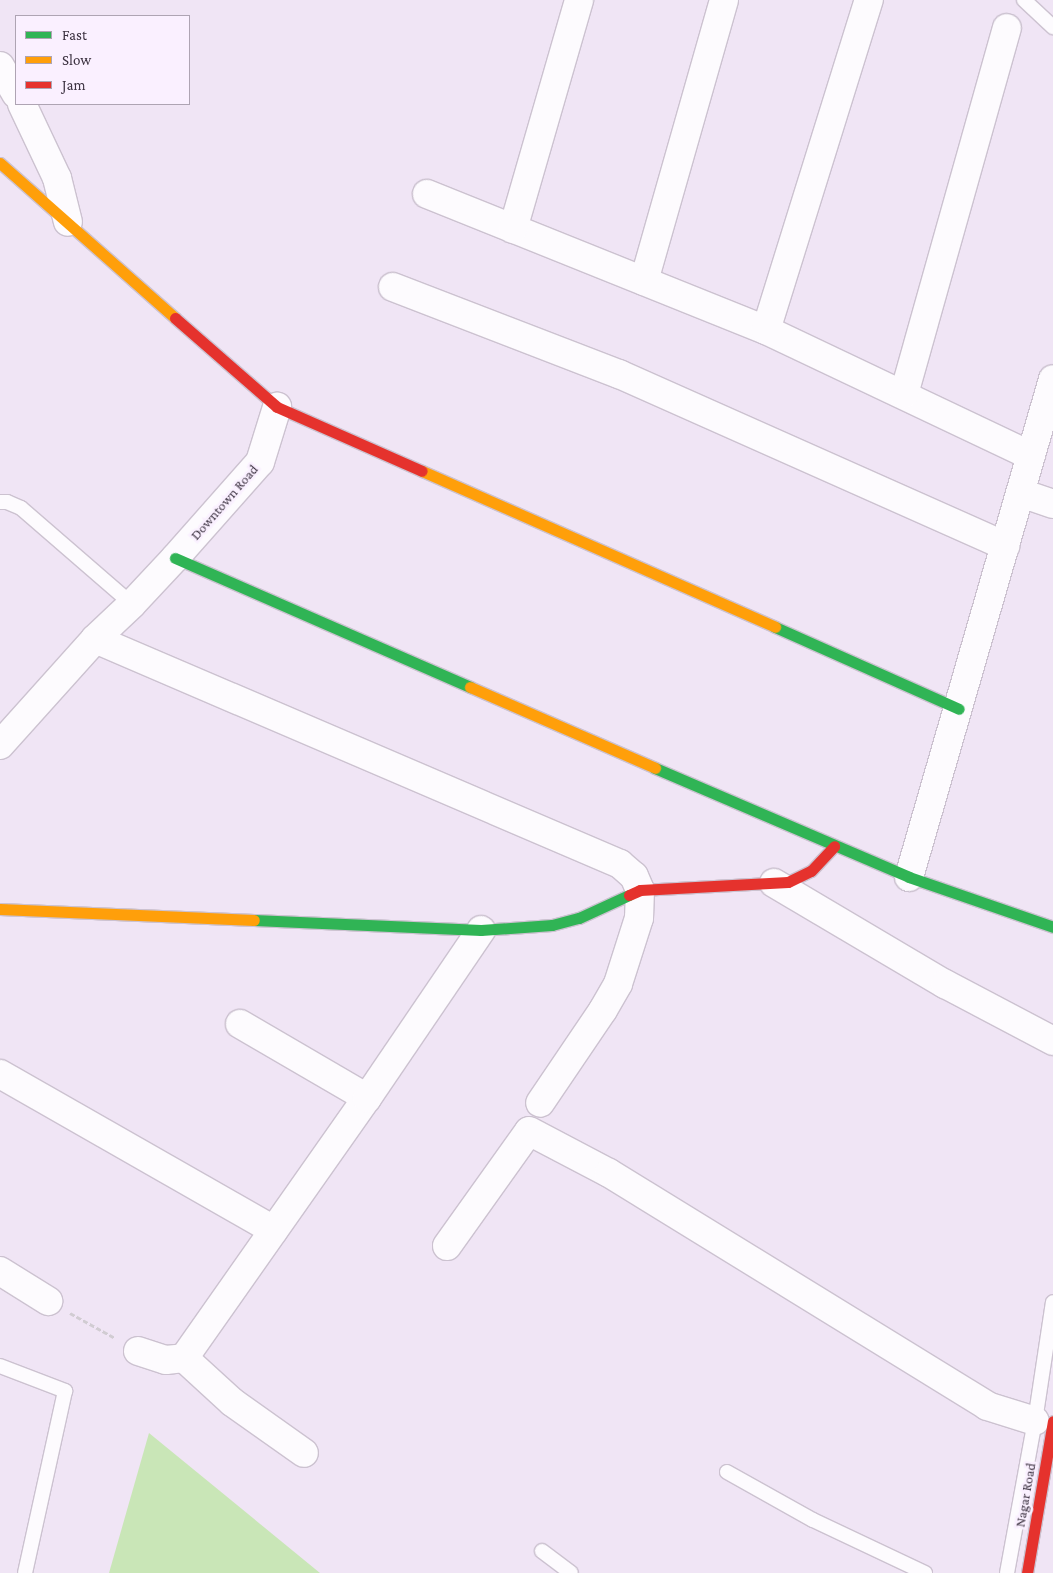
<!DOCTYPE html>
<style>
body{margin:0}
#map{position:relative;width:1053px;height:1573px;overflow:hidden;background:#f0e5f5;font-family:"Crimson Pro",serif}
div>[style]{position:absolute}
.green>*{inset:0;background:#c9e6b7}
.path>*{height:3px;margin-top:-1.5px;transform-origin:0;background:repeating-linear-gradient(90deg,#d1ccd2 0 5px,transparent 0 7.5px)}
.roads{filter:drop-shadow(1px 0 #ccc2d0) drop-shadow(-1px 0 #ccc2d0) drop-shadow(0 1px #ccc2d0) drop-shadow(0 -1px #ccc2d0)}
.lane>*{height:14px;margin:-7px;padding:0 7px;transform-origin:7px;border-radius:7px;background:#fdfbfe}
.street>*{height:28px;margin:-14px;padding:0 14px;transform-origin:14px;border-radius:14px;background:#fdfbfe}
.fast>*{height:11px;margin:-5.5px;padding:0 5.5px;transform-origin:5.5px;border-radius:5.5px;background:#30b455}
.slow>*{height:11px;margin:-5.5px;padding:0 5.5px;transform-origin:5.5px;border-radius:5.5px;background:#ff9f0a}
.jam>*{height:11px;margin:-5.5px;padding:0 5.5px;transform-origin:5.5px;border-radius:5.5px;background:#e5322d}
span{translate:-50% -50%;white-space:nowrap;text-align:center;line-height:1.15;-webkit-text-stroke:5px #faf0ff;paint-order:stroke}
.street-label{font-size:14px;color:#3c3241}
.legend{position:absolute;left:15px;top:15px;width:175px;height:90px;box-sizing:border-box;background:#faf0ff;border:1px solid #aea4b3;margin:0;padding:6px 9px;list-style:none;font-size:15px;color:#3c3241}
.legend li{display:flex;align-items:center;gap:10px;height:25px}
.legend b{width:25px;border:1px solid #aea4b3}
</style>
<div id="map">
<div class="green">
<i style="clip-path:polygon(149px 1433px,320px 1573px,109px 1573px)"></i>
</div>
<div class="path">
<i style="left:70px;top:1313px;width:51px;rotate:29.1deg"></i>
</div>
<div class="roads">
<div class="lane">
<i style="left:1024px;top:0;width:40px;rotate:43deg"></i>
<i style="left:0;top:502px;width:7px"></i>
<i style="left:7px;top:502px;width:15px;rotate:23deg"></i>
<i style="left:21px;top:508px;width:147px;rotate:40.9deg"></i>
<i style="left:0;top:1366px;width:70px;rotate:21deg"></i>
<i style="left:65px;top:1391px;width:186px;rotate:102.4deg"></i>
<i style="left:727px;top:1472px;width:98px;rotate:29.2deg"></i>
<i style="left:813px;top:1520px;width:124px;rotate:25.3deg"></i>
<i style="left:542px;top:1551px;width:36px;rotate:37deg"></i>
<i style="left:1007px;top:1573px;width:155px;rotate:-79.6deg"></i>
<i style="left:1035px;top:1421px;width:120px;rotate:-81.4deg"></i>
</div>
<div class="street">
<i style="left:0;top:66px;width:32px;rotate:60deg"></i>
<i style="left:22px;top:104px;width:82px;rotate:64.7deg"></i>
<i style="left:57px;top:178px;width:45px;rotate:76deg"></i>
<i style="left:427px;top:194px;width:365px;rotate:21.9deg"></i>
<i style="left:766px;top:330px;width:293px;rotate:25.4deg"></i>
<i style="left:513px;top:229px;width:238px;rotate:-73.9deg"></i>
<i style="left:644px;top:281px;width:292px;rotate:-74.1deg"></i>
<i style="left:393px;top:287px;width:242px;rotate:21.1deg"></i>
<i style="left:619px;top:374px;width:423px;rotate:24deg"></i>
<i style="left:766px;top:330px;width:346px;rotate:-72.7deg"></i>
<i style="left:904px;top:394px;width:380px;rotate:-74.3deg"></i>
<i style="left:1021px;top:493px;width:34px;rotate:19deg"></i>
<i style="left:95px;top:639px;width:571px;rotate:23.2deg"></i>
<i style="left:620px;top:864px;width:18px;rotate:41deg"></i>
<i style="left:634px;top:876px;width:15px;rotate:67deg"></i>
<i style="left:640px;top:890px;width:28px;rotate:92deg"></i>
<i style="left:639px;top:918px;width:69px;rotate:107.7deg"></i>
<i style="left:618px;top:984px;width:30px;rotate:120deg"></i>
<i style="left:603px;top:1010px;width:112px;rotate:124.1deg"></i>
<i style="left:0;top:745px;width:142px;rotate:-48.1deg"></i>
<i style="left:95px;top:639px;width:51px;rotate:-43.4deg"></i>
<i style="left:132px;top:604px;width:63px;rotate:-46.9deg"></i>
<i style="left:175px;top:558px;width:128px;rotate:-48.5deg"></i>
<i style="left:260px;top:462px;width:58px;rotate:-72.8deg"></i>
<i style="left:909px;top:877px;width:518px;rotate:-73.87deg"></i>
<i style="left:774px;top:883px;width:199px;rotate:30.6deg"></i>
<i style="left:945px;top:984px;width:122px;rotate:27.8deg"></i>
<i style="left:240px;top:1024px;width:147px;rotate:30.2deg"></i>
<i style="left:0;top:1074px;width:315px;rotate:29.7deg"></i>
<i style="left:447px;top:1246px;width:141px;rotate:-54.5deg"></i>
<i style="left:529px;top:1131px;width:90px;rotate:27.7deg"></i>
<i style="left:609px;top:1173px;width:444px;rotate:31.6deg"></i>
<i style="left:987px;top:1406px;width:50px;rotate:17.4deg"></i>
<i style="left:0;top:1271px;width:57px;rotate:32deg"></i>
<i style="left:138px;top:1351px;width:29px;rotate:18deg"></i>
<i style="left:166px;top:1360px;width:18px;rotate:-6deg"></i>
<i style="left:184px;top:1358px;width:318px;rotate:-54.9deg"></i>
<i style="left:367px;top:1098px;width:203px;rotate:-55.8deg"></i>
<i style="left:184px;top:1358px;width:65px;rotate:42.5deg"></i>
<i style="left:232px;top:1402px;width:88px;rotate:35.3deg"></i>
</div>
<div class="fast">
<i style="left:175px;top:558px;width:322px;rotate:23.6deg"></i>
<i style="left:775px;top:627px;width:201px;rotate:24deg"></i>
<i style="left:655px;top:768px;width:276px;rotate:23.2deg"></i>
<i style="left:909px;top:877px;width:152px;rotate:19.1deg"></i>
<i style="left:254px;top:920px;width:227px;rotate:2.5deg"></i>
<i style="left:481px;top:930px;width:71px;rotate:-4deg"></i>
<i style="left:552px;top:925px;width:28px;rotate:-15deg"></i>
<i style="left:579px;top:918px;width:55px;rotate:-24.7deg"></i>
</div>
<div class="slow">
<i style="left:0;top:163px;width:234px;rotate:41.5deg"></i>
<i style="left:422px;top:471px;width:386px;rotate:23.8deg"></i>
<i style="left:470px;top:687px;width:202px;rotate:23.6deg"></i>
<i style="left:0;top:909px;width:254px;rotate:2.5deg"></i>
</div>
<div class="jam">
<i style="left:175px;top:318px;width:135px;rotate:41.1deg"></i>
<i style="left:277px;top:407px;width:158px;rotate:23.8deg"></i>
<i style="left:629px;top:895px;width:12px;rotate:-24deg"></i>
<i style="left:640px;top:890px;width:148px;rotate:-3.1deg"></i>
<i style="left:788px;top:882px;width:25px;rotate:-26deg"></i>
<i style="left:811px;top:871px;width:34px;rotate:-47deg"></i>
<i style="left:1027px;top:1573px;width:154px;rotate:-80.3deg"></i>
</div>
</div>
<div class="street-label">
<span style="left:224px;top:502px;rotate:-49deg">Downtown Road</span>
<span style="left:1025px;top:1495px;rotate:-80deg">Nagar Road</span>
</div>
<ul class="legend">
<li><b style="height:6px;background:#30b455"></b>Fast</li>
<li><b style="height:6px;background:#ff9f0a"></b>Slow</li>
<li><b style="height:6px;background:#e5322d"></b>Jam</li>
</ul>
</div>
